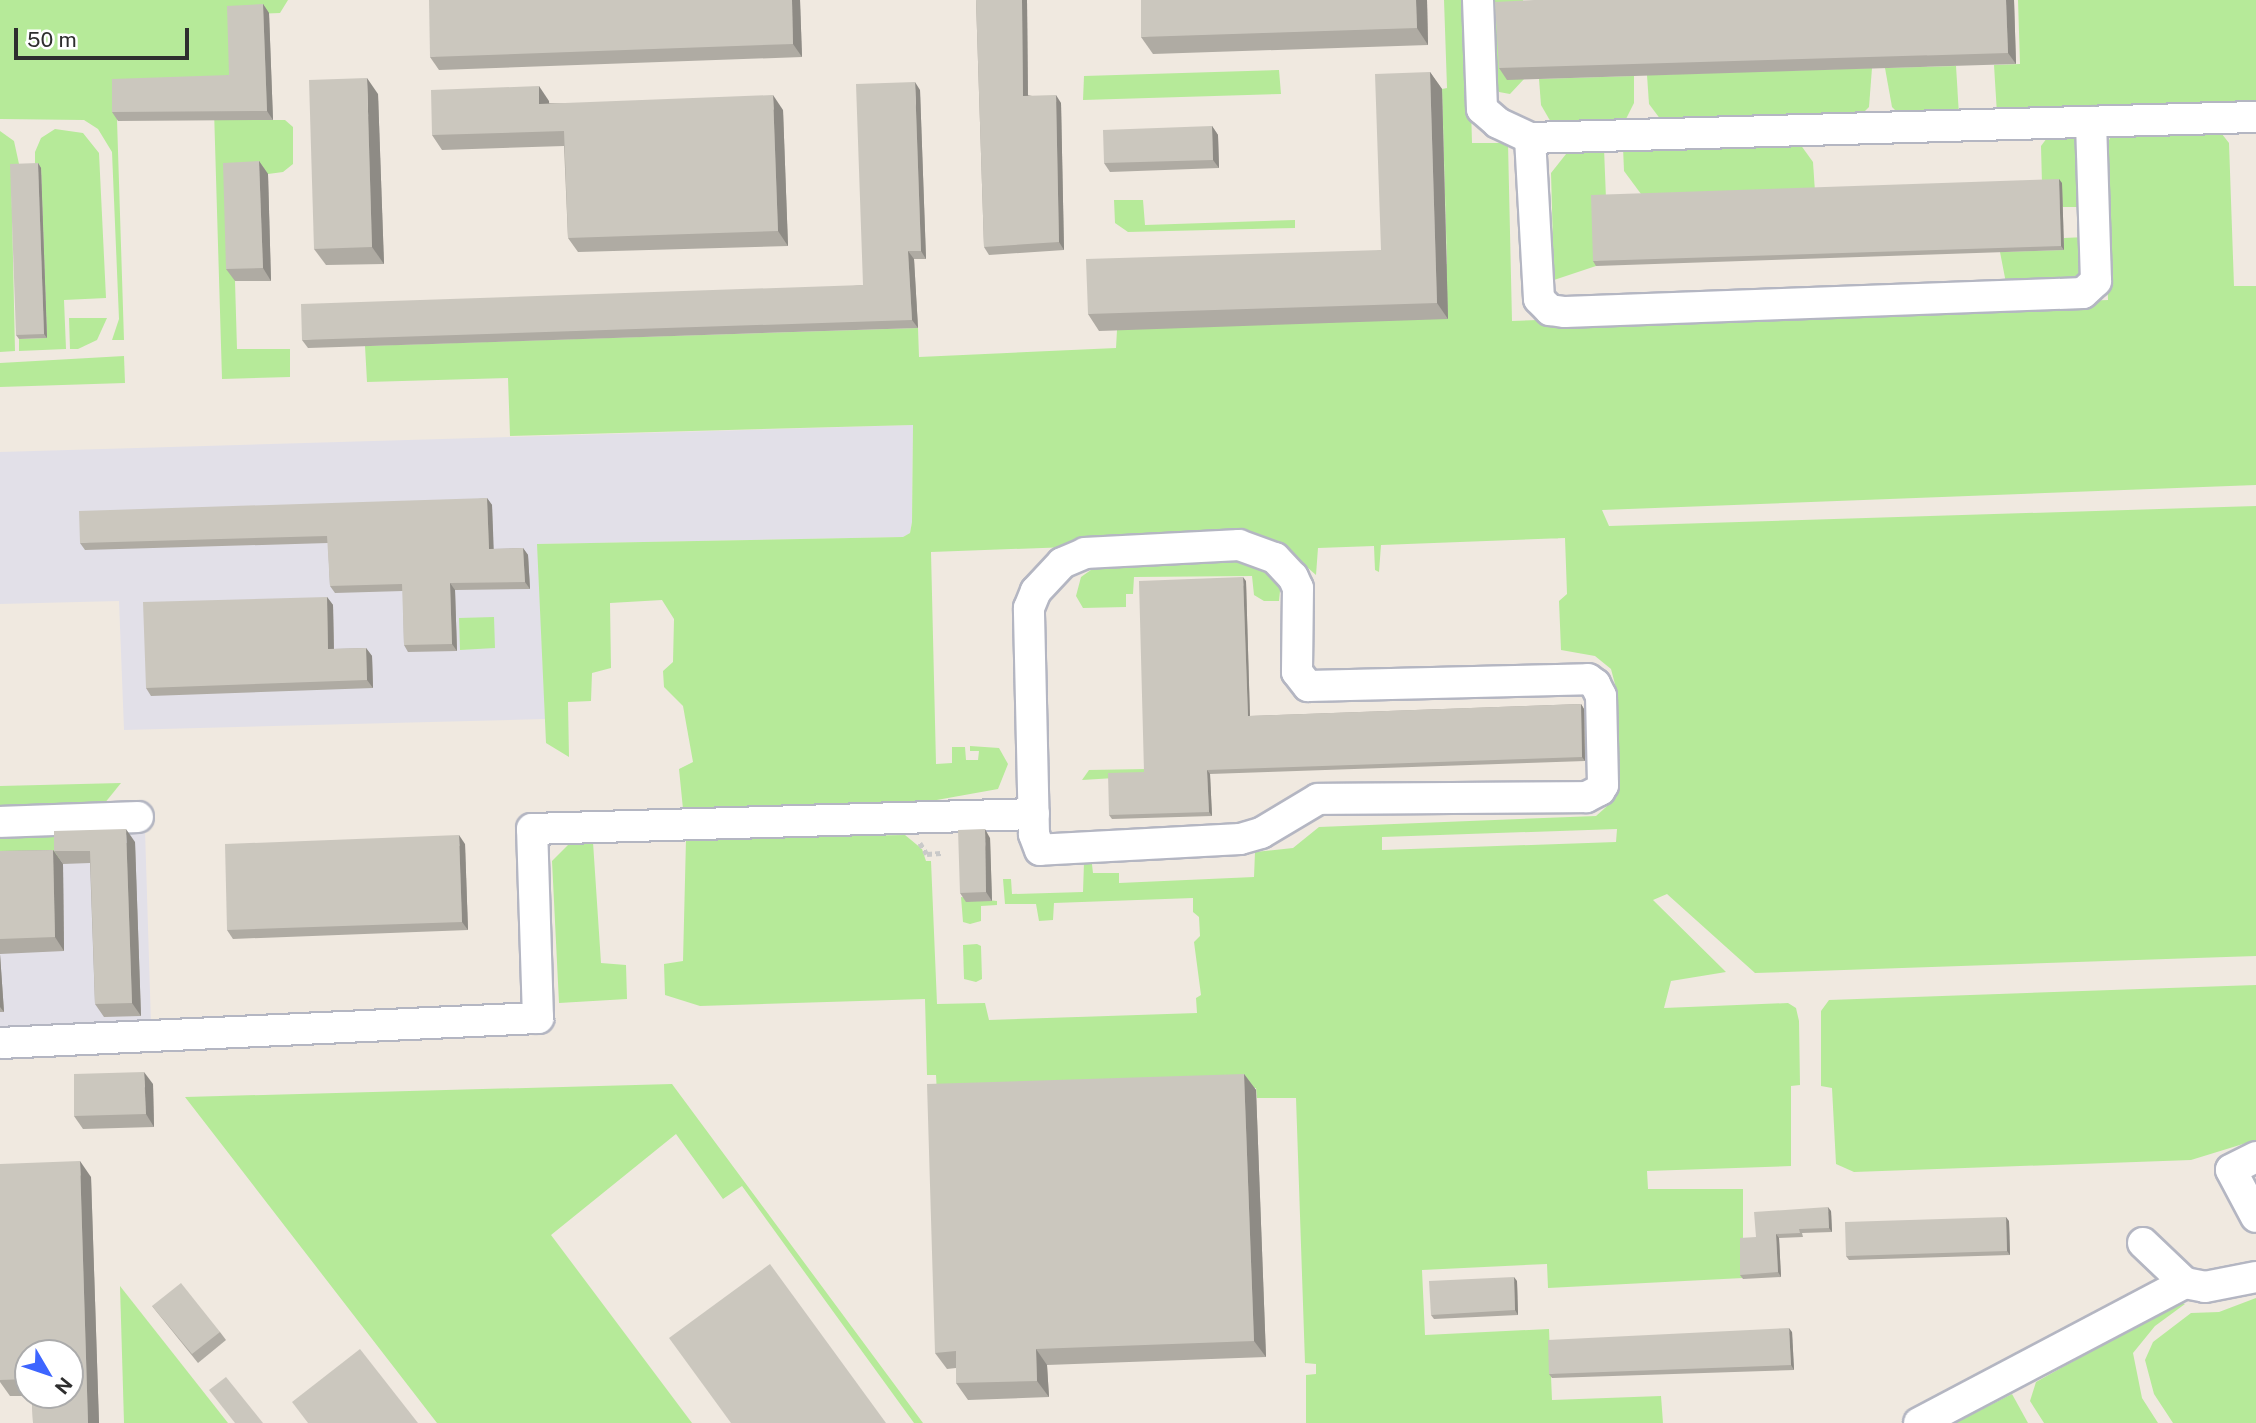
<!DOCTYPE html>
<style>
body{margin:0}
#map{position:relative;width:2256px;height:1423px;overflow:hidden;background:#f0e9e0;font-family:"Public Sans",sans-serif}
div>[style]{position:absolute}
.industrial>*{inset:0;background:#e2e0e8}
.green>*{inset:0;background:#b6ea99}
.path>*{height:4.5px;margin-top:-2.25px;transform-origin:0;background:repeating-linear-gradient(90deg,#c9c9c9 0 5px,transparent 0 8.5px)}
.roads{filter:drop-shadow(2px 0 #b4b6c2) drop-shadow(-2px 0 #b4b6c2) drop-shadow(0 2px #b4b6c2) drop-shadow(0 -2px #b4b6c2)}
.minor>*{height:30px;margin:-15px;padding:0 15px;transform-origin:15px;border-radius:15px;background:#fff}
.wall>*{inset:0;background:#afaba3}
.shaded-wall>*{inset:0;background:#8e8b85}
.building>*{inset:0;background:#cbc7be}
span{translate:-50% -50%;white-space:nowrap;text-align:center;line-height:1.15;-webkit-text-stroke:7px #fff;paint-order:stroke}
.north{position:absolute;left:14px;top:1339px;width:70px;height:70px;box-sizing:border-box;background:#fff;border:2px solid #ababab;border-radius:50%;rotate:129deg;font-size:19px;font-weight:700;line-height:28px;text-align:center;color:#2e2e2e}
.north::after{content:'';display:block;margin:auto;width:24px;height:32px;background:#3d65ff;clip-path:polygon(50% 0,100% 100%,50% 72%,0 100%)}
.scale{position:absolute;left:14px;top:28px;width:175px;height:32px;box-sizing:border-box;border:4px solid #2e2e2e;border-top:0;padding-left:9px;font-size:21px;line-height:24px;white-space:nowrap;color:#2e2e2e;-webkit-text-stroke:5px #fff;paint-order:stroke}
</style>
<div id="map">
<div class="industrial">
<i style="clip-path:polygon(913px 425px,912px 522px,910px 533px,903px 537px,538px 544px,545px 719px,124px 730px,119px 601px,0 604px,0 452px)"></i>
<i style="clip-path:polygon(145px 830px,151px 1025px,0 1031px,0 835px)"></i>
</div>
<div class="green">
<i style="clip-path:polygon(0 0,288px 0,280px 13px,233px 15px,236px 120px,285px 120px,293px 127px,293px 164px,283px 172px,268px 174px,235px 281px,237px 349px,290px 349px,290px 377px,222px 379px,214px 110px,116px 88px,124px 340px,112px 340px,119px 319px,112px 152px,98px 129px,84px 120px,0 119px)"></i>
<i style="clip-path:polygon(evenodd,1444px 0,1468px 0,1472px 143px,1508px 143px,1512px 321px,2108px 300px,2104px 152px,2110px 138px,2218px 129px,2229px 143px,2234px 286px,2256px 286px,2256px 485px,1602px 510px,1609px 526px,2256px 506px,2256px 956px,1755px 973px,1667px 894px,1653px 900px,1726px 972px,1671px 981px,1664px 1008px,1788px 1003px,1796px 1008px,1799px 1021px,1800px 1085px,1791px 1086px,1791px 1166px,1647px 1171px,1648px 1189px,1743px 1189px,1743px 1278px,1548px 1288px,1547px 1264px,1422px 1270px,1425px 1335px,1549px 1329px,1552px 1400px,1661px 1396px,1663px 1423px,1306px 1423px,1306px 1375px,1316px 1374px,1316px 1364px,1305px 1363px,1296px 1098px,1257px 1098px,1256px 1088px,937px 1094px,936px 1075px,927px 1075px,925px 999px,700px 1006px,665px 995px,664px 964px,683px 961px,686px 839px,905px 835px,922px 849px,926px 861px,931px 861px,937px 1004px,985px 1003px,989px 1020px,1197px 1013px,1196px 998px,1201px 995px,1194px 942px,1200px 936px,1199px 917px,1193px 912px,1193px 898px,1054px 903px,1053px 920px,1039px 921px,1036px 904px,1005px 904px,1003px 879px,1011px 879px,1012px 894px,1083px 892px,1084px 862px,1091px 856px,1093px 873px,1119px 873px,1119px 883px,1254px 877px,1255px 852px,1293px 848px,1319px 827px,1596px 816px,1614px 800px,1619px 784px,1616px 688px,1611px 669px,1595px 656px,1561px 650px,1559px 601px,1567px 594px,1565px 538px,1381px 545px,1379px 572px,1375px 570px,1374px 546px,1318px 548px,1316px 575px,1282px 545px,1250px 532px,1093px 538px,1069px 547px,931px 552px,936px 764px,952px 763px,952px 747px,965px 747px,966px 760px,978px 760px,979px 751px,970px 751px,970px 746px,999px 748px,1008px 764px,998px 789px,920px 803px,683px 809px,679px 769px,693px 762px,683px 706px,664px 687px,663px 671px,673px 662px,674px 619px,662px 600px,610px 603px,611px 668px,592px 673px,591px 701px,568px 702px,569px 757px,546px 743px,537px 544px,903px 537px,910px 533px,912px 522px,913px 425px,510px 436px,508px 378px,367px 382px,365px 346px,918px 328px,919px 357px,1116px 348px,1117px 330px,1447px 264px,1442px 89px,1447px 88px,1444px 0,1617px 829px,1616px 842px,1382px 850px,1382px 837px,1617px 829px)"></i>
<i style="clip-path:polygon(1489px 0,1523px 0,1526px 12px,1507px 79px,1524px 79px,1510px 94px,1499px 92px,1493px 84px)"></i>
<i style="clip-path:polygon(2018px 0,2256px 0,2256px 106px,1997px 114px,1994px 65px,2020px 64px)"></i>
<i style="clip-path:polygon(1956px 66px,1959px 115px,1898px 113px,1892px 107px,1885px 68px)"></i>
<i style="clip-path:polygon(1872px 68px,1869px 107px,1858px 118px,1661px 120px,1649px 104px,1647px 75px)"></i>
<i style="clip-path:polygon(1279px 70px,1281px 94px,1083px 100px,1084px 76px)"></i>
<i style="clip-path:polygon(1634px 76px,1634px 103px,1624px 123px,1552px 124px,1541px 105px,1539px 79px)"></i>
<i style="clip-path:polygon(55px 129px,83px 133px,99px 153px,106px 298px,64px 300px,66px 349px,19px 351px,19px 339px,47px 338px,41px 168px,35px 168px,35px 152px,41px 138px)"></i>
<i style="clip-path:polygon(0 131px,14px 141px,19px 164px,11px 165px,15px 351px,0 352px)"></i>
<i style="clip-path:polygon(2069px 132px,2080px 139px,2085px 192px,2078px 192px,2078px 207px,2063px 207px,2042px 184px,2041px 146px,2047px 138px)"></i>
<i style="clip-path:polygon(1800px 144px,1813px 162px,1815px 192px,1644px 198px,1624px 171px,1623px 147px)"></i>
<i style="clip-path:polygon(1604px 148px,1606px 199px,1594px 200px,1596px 266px,1554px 280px,1551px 173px,1570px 149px)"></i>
<i style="clip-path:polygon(1114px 200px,1143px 200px,1145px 225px,1295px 220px,1295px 228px,1128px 232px,1115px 223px)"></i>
<i style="clip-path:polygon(2086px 237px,2085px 266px,2072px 285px,2006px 283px,2000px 252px,2064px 250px,2064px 238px)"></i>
<i style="clip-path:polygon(69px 318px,107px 318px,97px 340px,78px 349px,70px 349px)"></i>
<i style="clip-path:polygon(124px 356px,125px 383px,0 387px,0 363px)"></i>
<i style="clip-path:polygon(1251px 559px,1281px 581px,1279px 601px,1264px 601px,1254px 595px,1252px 576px,1134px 577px,1133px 594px,1126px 594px,1126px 607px,1083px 608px,1076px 596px,1081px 577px,1105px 560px)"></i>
<i style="clip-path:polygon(494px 617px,495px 648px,460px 650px,459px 618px)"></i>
<i style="clip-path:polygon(1147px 769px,1147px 776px,1082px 780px,1089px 770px)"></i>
<i style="clip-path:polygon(121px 783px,100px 809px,0 815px,0 786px)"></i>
<i style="clip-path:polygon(61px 833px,63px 860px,14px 862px,0 857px,0 835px)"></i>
<i style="clip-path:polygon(571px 842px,593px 842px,601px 963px,626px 965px,627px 999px,559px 1003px,552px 861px)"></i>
<i style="clip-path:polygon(961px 897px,997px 901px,997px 905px,981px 906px,981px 921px,970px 924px,963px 922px)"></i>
<i style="clip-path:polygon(977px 944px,981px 946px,982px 979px,976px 982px,964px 979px,963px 945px)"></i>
<i style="clip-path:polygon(2256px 985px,2256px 1140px,2191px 1160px,1854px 1172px,1836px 1164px,1832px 1088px,1821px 1086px,1821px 1011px,1829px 1000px)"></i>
<i style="clip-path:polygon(672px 1084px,923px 1423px,914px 1423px,742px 1186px,723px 1199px,676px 1134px,551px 1235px,692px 1423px,437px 1423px,185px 1097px)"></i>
<i style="clip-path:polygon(120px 1286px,228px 1423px,124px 1423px)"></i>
<i style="clip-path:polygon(2256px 1298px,2256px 1423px,2173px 1423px,2154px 1394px,2145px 1360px,2153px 1342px,2191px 1313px,2219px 1312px)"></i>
<i style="clip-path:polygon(2179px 1302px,2185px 1304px,2155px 1326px,2133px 1353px,2142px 1398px,2158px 1423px,2044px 1423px,2030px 1401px,2036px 1382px)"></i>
<i style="clip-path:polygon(2012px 1394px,2028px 1423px,1955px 1423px)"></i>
</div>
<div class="path">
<i style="left:920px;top:843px;width:13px;rotate:58deg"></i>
<i style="left:927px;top:854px;width:14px;rotate:-4deg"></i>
</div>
<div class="roads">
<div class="minor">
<i style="left:1478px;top:0;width:109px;rotate:87.9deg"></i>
<i style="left:1482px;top:109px;width:21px;rotate:41deg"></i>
<i style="left:1498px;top:123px;width:35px;rotate:25deg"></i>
<i style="left:1530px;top:138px;width:726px;rotate:-1.66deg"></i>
<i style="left:1530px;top:138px;width:161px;rotate:86.8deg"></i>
<i style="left:1539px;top:299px;width:16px;rotate:45deg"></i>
<i style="left:1550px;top:310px;width:15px;rotate:8deg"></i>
<i style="left:1565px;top:312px;width:518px;rotate:-2.1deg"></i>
<i style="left:2083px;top:293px;width:18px;rotate:-43deg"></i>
<i style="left:2096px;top:281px;width:159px;rotate:-91.8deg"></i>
<i style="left:1239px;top:545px;width:38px;rotate:20deg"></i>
<i style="left:1275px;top:558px;width:26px;rotate:47deg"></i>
<i style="left:1293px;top:577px;width:12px;rotate:66deg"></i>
<i style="left:1298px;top:588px;width:84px;rotate:90.7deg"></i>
<i style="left:1297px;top:672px;width:18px;rotate:52deg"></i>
<i style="left:1308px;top:686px;width:280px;rotate:-1.4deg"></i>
<i style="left:1588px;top:679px;width:9px;rotate:36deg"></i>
<i style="left:1595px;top:684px;width:13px;rotate:63deg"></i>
<i style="left:1601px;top:696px;width:89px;rotate:88.7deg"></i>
<i style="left:1603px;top:785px;width:6px;rotate:121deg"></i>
<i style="left:1600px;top:790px;width:16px;rotate:153deg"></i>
<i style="left:1586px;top:797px;width:268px;rotate:179.6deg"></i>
<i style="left:1318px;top:799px;width:66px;rotate:149.2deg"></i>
<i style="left:1261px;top:833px;width:22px;rotate:164deg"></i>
<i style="left:1240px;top:839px;width:200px;rotate:176.9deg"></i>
<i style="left:1040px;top:850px;width:17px;rotate:-111deg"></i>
<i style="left:1034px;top:834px;width:226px;rotate:-91.3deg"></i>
<i style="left:1029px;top:608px;width:18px;rotate:-68deg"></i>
<i style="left:1036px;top:591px;width:38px;rotate:-47deg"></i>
<i style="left:1062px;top:563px;width:25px;rotate:-23deg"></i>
<i style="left:1085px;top:553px;width:154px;rotate:-3deg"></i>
<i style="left:0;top:822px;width:138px;rotate:-2.1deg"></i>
<i style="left:0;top:1043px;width:539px;rotate:-2.66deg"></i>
<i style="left:538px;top:1018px;width:189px;rotate:-91.8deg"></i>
<i style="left:532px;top:829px;width:502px;rotate:-1.71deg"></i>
<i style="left:2256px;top:1157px;width:28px;rotate:153deg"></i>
<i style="left:2231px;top:1170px;width:53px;rotate:62deg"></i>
<i style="left:2143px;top:1243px;width:58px;rotate:43.6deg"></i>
<i style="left:2185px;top:1283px;width:20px;rotate:11deg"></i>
<i style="left:2205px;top:1287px;width:52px;rotate:-11.1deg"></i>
<i style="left:1919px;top:1423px;width:301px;rotate:-27.8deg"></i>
</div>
</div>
<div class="wall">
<i style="clip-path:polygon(800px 0,802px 57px,439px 70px,430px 57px)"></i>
<i style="clip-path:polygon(976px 0,1027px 0,1028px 95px,1061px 103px,1064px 250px,989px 255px,984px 247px)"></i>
<i style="clip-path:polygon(1427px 0,1428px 45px,1153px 54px,1141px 37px)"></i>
<i style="clip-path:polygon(1534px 0,2014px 0,2016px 64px,1507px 80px,1499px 68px)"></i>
<i style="clip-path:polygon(263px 4px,269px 13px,273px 120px,118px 121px,112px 112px,229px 75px)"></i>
<i style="clip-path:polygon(1430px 72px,1442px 89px,1448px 319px,1099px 331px,1088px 314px,1381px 250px)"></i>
<i style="clip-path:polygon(920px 90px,926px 259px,914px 259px,918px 328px,308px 348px,302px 340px,863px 285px)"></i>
<i style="clip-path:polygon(378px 94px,384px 264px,326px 265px,314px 249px)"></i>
<i style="clip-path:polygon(549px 101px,549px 103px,783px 110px,788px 246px,578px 252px,568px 238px,564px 146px,442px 150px,432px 135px)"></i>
<i style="clip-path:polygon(1212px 126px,1218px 135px,1219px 168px,1110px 172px,1104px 163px)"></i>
<i style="clip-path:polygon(259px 161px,268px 174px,271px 281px,235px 281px,226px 269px)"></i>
<i style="clip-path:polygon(38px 163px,41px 168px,47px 338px,19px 339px,16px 335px)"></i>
<i style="clip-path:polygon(2062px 183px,2064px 250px,1596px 266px,1593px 261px)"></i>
<i style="clip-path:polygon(487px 498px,492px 505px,493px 549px,523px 548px,528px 555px,530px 589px,455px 590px,457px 651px,408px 652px,404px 645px,403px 591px,335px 593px,330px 586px,328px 543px,85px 550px,80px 543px)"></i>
<i style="clip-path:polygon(1246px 581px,1250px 716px,1581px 704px,1584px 709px,1585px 761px,1210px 774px,1212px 816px,1112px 819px,1109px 815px,1144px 772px)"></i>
<i style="clip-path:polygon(327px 597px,333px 605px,334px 649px,366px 648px,372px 656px,373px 688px,151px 696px,146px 688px)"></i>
<i style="clip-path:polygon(990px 838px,992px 901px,966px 902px,960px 893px)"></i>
<i style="clip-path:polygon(135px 842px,141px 1016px,104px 1017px,95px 1004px,90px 863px,63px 864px,54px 851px)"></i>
<i style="clip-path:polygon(465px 844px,468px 930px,233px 939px,227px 930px)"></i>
<i style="clip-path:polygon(53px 850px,63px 864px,64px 951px,0 954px,4px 1012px,0 1012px,0 851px)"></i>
<i style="clip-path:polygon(1244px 1074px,1256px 1090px,1266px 1357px,1047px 1365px,1049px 1397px,968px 1400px,956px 1383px,956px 1368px,947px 1369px,935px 1353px)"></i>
<i style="clip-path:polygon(153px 1084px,154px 1127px,83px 1129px,74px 1116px)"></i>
<i style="clip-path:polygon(evenodd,0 1164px,91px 1177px,99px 1423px,33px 1423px,32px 1396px,10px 1396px,0 1382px,0 1164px,28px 1353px,70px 1395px,28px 1395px,28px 1353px)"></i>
<i style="clip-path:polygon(1831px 1211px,1832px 1232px,1802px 1233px,1803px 1237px,1779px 1238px,1781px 1277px,1743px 1279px,1740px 1275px,1756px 1237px)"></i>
<i style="clip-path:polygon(2009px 1221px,2010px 1255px,1849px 1260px,1846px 1256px)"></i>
<i style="clip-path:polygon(1517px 1281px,1518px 1315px,1434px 1319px,1431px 1315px)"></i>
<i style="clip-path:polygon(152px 1306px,220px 1332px,226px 1340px,198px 1363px)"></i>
<i style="clip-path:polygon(1792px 1332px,1794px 1370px,1552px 1378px,1549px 1374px)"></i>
</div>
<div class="shaded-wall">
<i style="clip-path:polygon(792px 0,800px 0,802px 57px,793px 44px)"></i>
<i style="clip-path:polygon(1022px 0,1027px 0,1028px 103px,1023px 96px)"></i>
<i style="clip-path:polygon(1416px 0,1427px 0,1428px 45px,1417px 28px)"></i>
<i style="clip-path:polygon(2006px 0,2014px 0,2016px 64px,2008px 53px)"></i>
<i style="clip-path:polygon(263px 4px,269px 13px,273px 120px,267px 111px)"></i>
<i style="clip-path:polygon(1430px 72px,1442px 89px,1448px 319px,1437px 303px)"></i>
<i style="clip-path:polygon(367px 78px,378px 94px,384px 264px,372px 247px)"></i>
<i style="clip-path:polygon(915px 82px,920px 90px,926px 259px,921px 251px)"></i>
<i style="clip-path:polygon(539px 86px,549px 101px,550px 118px,539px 104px)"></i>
<i style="clip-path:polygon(773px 95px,783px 110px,788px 246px,778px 231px)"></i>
<i style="clip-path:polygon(1056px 95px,1061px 103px,1064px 250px,1059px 242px)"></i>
<i style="clip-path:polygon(1212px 126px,1218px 135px,1219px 168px,1213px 160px)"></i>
<i style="clip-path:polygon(259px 161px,268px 174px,271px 281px,263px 268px)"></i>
<i style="clip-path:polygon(38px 163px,41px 168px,47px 338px,44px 334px)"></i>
<i style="clip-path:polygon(2059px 179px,2062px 183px,2064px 250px,2061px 246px)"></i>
<i style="clip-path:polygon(908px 251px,914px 259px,918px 328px,912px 320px)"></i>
<i style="clip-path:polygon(487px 498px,492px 505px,494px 556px,489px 549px)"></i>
<i style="clip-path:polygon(523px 548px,528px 555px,530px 589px,525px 582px)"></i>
<i style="clip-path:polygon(1243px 577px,1246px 581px,1250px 720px,1248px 716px)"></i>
<i style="clip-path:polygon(450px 583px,455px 590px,457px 651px,452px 644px)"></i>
<i style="clip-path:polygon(327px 597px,333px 605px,334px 657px,328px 649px)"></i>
<i style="clip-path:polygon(366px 648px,372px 656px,373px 688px,367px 680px)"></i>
<i style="clip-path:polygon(1581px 704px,1584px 709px,1585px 761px,1582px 757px)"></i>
<i style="clip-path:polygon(1207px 770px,1210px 774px,1212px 816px,1209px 812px)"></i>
<i style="clip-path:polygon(126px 829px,135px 842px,141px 1016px,132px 1003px)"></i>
<i style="clip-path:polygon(985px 829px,990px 838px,992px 901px,986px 892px)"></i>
<i style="clip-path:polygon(459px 835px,465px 844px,468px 930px,462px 922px)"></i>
<i style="clip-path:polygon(53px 850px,63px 864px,64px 951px,55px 937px)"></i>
<i style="clip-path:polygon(0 953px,0 954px,4px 1012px,0 1007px)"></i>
<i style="clip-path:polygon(144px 1072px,153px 1084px,154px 1127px,146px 1114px)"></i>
<i style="clip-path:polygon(1244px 1074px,1256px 1090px,1266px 1357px,1254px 1341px)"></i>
<i style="clip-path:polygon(80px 1161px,91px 1177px,99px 1423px,88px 1423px)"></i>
<i style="clip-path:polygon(1828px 1207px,1831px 1211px,1832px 1232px,1829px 1228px)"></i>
<i style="clip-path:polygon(2006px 1217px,2009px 1221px,2010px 1255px,2007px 1251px)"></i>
<i style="clip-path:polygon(1776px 1234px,1779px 1238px,1781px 1277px,1778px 1272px)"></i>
<i style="clip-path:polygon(1514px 1277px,1517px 1281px,1518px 1315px,1515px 1310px)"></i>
<i style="clip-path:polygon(1789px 1328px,1792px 1332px,1794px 1370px,1791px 1365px)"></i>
<i style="clip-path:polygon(1036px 1349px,1047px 1365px,1049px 1397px,1037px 1381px)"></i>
</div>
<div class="building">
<i style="clip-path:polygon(429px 0,792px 0,793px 44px,430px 57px)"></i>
<i style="clip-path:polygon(976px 0,1022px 0,1023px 96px,1056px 95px,1059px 242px,984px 247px)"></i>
<i style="clip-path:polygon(1141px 0,1416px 0,1417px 28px,1141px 37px)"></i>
<i style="clip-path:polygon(1534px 0,2006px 0,2008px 53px,1499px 68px,1495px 2px)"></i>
<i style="clip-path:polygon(263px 4px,267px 111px,112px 112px,112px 79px,229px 75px,227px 6px)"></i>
<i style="clip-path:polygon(1430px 72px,1437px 303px,1088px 314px,1086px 259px,1381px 250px,1375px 74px)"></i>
<i style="clip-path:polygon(367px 78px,372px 247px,314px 249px,309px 80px)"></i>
<i style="clip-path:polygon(915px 82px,921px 251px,908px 251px,912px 320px,302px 340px,301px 304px,863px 285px,856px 84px)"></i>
<i style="clip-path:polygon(539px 86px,539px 104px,773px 95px,778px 231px,568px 238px,564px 131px,432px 135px,431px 90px)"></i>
<i style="clip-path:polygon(1212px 126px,1213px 160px,1104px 163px,1103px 130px)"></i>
<i style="clip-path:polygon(259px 161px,263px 268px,226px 269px,223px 163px)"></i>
<i style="clip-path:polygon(38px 163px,44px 334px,16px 335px,10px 164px)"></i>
<i style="clip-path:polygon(2059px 179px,2061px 246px,1593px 261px,1591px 195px)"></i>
<i style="clip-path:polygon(487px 498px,489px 549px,523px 548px,525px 582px,450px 583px,452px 644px,404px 645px,402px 584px,330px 586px,327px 536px,80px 543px,79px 511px)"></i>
<i style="clip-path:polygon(1243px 577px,1248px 716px,1581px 704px,1582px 757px,1207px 770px,1209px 812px,1109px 815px,1108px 773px,1144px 772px,1139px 581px)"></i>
<i style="clip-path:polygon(327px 597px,328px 649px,366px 648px,367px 680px,146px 688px,143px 602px)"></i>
<i style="clip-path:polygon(126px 829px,132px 1003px,95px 1004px,90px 851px,54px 851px,54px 831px)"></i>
<i style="clip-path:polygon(985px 829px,986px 892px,960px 893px,958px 830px)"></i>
<i style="clip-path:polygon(459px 835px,462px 922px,227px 930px,225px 844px)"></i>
<i style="clip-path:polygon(53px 850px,55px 937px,0 939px,0 851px)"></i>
<i style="clip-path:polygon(144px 1072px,146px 1114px,74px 1116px,74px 1074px)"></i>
<i style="clip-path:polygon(1244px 1074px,1254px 1341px,1036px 1349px,1037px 1381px,956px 1383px,956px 1351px,935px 1353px,927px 1084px)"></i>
<i style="clip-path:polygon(80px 1161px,88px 1423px,33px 1423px,32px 1395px,70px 1395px,70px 1353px,28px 1353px,28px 1379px,0 1380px,0 1164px)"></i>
<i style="clip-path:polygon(1828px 1207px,1829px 1228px,1799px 1229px,1800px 1233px,1776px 1234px,1778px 1272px,1740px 1275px,1740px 1238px,1756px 1237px,1754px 1212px)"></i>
<i style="clip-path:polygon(2006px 1217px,2007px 1251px,1846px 1256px,1845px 1222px)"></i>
<i style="clip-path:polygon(770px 1264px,886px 1423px,731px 1423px,669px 1338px)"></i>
<i style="clip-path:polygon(1514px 1277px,1515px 1310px,1431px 1315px,1429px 1281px)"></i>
<i style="clip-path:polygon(181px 1283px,220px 1332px,192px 1354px,152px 1306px)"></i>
<i style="clip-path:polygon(1789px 1328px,1791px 1365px,1549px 1374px,1548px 1340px)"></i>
<i style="clip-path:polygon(360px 1349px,418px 1423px,308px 1423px,292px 1402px)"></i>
<i style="clip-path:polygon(226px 1377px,263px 1423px,235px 1423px,209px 1390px)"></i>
</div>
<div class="north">N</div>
<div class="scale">50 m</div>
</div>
